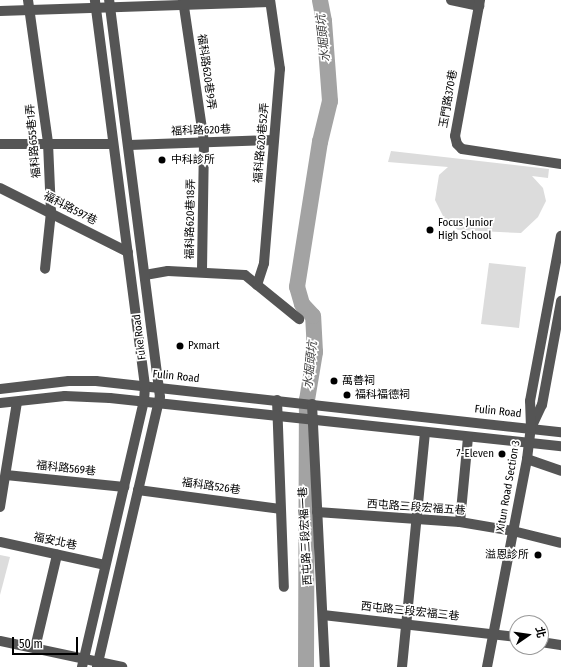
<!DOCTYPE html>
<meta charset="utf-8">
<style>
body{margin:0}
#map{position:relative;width:561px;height:667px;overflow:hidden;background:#fff;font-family:"Fira Sans Condensed","Noto Sans TC",sans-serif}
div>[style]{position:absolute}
.green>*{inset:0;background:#dcdcdc}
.river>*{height:16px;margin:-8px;padding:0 8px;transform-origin:8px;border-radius:8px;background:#a3a3a3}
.minor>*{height:10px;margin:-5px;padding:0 5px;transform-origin:5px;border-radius:5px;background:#555}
.dots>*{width:11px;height:11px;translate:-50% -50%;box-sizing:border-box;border:2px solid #fff;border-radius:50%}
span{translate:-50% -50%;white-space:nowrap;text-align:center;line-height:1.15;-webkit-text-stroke:3.5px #fff;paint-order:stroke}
.street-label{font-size:11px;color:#000}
.poi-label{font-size:11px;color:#000}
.left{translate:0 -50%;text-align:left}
.right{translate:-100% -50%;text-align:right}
.water-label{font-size:12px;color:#444;font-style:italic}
.north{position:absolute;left:509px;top:615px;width:40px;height:40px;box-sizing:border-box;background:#fff;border:1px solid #999;border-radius:50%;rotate:77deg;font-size:11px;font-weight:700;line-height:16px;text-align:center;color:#000}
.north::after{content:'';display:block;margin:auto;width:14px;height:18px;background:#000;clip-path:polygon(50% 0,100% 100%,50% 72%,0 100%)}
.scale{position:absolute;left:12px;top:637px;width:66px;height:18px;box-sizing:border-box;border:2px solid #000;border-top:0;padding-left:5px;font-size:12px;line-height:14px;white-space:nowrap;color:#000;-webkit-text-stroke:3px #fff;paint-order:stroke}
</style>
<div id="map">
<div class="green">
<i style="clip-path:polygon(391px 151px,549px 169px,548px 178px,532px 176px,543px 188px,546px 201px,538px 217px,521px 233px,458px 230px,444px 218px,435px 200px,439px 175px,448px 167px,388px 162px)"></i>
<i style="clip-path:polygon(489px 263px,526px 267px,519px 328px,481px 324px)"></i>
<i style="clip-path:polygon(0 555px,10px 557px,0 595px)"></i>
</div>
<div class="river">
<i style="left:306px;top:667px;width:267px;rotate:-89.8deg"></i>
<i style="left:307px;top:400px;width:49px;rotate:-80.5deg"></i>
<i style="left:315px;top:352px;width:36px;rotate:-93deg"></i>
<i style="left:313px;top:316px;width:16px;rotate:-133deg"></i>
<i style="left:302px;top:304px;width:18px;rotate:-106deg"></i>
<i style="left:297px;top:287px;width:147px;rotate:-81deg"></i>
<i style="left:320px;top:142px;width:42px;rotate:-76.3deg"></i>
<i style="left:330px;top:101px;width:80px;rotate:-94.3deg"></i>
<i style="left:324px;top:21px;width:21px;rotate:-101deg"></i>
</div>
<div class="minor">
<i style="left:28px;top:0;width:144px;rotate:82deg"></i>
<i style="left:48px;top:143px;width:69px;rotate:87.5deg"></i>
<i style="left:51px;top:212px;width:57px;rotate:96deg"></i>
<i style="left:183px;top:0;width:144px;rotate:81.6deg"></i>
<i style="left:204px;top:142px;width:130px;rotate:90.9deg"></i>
<i style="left:451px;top:0;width:29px;rotate:12deg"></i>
<i style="left:480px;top:0;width:138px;rotate:100.4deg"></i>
<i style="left:455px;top:136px;width:8px;rotate:76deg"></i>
<i style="left:457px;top:144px;width:7px;rotate:45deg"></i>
<i style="left:462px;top:149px;width:100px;rotate:8.6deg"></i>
<i style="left:0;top:11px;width:270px;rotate:-1.9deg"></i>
<i style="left:0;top:144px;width:113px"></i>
<i style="left:129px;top:145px;width:145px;rotate:-2deg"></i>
<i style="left:0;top:188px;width:143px;rotate:26.6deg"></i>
<i style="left:145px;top:275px;width:23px;rotate:-10deg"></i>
<i style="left:168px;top:271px;width:77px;rotate:3deg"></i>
<i style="left:245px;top:275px;width:70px;rotate:39.2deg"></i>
<i style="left:257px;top:285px;width:23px;rotate:-72deg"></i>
<i style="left:264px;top:263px;width:195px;rotate:-85.3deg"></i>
<i style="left:280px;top:69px;width:70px;rotate:-98.2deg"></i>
<i style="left:0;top:389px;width:69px;rotate:-6.6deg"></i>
<i style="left:69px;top:381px;width:27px"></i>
<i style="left:96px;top:381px;width:468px;rotate:6.3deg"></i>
<i style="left:277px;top:400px;width:187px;rotate:87.9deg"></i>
<i style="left:0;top:403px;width:65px;rotate:-6.1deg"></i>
<i style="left:65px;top:396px;width:45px;rotate:2.5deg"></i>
<i style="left:110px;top:398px;width:454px;rotate:6.1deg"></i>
<i style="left:312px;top:404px;width:263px;rotate:87.2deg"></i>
<i style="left:532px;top:426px;width:23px;rotate:-65deg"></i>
<i style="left:542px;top:405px;width:106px;rotate:-79.6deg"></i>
<i style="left:527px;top:459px;width:36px;rotate:19deg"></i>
<i style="left:6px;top:475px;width:119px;rotate:5.8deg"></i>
<i style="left:138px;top:490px;width:143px;rotate:7.6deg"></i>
<i style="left:0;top:507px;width:106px;rotate:-80.8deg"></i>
<i style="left:317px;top:512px;width:143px;rotate:4deg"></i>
<i style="left:460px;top:522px;width:54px;rotate:9.6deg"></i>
<i style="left:513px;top:531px;width:49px;rotate:14deg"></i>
<i style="left:460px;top:522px;width:85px;rotate:-84.6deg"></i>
<i style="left:0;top:542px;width:107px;rotate:12.4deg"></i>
<i style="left:323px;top:615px;width:195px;rotate:6.5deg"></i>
<i style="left:0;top:641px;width:125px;rotate:12deg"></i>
<i style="left:541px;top:642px;width:20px;rotate:9deg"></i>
<i style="left:35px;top:648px;width:96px;rotate:-76.7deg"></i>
<i style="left:82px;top:667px;width:273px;rotate:-76.9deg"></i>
<i style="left:144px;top:401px;width:15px;rotate:-86deg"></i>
<i style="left:145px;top:386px;width:389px;rotate:-97.4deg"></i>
<i style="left:97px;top:667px;width:277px;rotate:-76.9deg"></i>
<i style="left:160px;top:397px;width:400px;rotate:-97.3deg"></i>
<i style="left:402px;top:667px;width:235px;rotate:-84.4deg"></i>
<i style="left:487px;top:667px;width:212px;rotate:-79.1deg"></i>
<i style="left:527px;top:459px;width:31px;rotate:-83deg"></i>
<i style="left:531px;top:428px;width:27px;rotate:-92deg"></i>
<i style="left:530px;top:401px;width:168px;rotate:-79.4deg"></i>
</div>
<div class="dots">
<i style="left:162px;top:160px;background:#000"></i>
<i style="left:430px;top:230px;background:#000"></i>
<i style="left:180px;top:346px;background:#000"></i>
<i style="left:334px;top:381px;background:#000"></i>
<i style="left:347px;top:395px;background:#000"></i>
<i style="left:502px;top:454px;background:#000"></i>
<i style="left:538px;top:555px;background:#000"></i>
</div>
<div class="street-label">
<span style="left:206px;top:72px;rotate:82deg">福科路620巷9弄</span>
<span style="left:449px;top:99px;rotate:-80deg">玉門路370巷</span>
<span style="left:201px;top:131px;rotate:-2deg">福科路620巷</span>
<span style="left:34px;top:141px;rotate:-95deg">福科路655巷1弄</span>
<span style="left:262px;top:143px;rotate:-85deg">福科路620巷52弄</span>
<span style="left:70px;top:209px;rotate:27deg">福科路597巷</span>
<span style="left:191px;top:219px;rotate:-89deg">福科路620巷18弄</span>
<span style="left:140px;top:337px;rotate:-97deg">Fuke Road</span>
<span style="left:176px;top:377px;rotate:6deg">Fulin Road</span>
<span style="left:498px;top:412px;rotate:6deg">Fulin Road</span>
<span style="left:66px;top:469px;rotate:6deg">福科路569巷</span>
<span style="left:509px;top:486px;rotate:-80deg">Xitun Road Section 3</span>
<span style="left:211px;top:487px;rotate:8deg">福科路526巷</span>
<span style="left:416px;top:508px;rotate:4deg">西屯路三段宏福五巷</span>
<span style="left:306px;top:536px;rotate:-93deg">西屯路三段宏福一巷</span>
<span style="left:55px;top:542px;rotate:12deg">福安北巷</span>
<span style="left:410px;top:612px;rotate:6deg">西屯路三段宏福三巷</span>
</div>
<div class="poi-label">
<span class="left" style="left:171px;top:160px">中科診所</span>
<span class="left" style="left:438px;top:230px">Focus Junior<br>High School</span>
<span class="left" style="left:188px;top:346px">Pxmart</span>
<span class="left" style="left:342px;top:381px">萬善祠</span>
<span class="left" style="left:355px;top:395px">福科福德祠</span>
<span class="right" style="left:494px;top:454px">7-Eleven</span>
<span class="right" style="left:529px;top:555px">溢恩診所</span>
</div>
<div class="water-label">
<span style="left:324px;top:38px;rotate:-96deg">水堀頭坑</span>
<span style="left:311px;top:365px;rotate:-84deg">水堀頭坑</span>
</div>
<div class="north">北</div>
<div class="scale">50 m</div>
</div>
